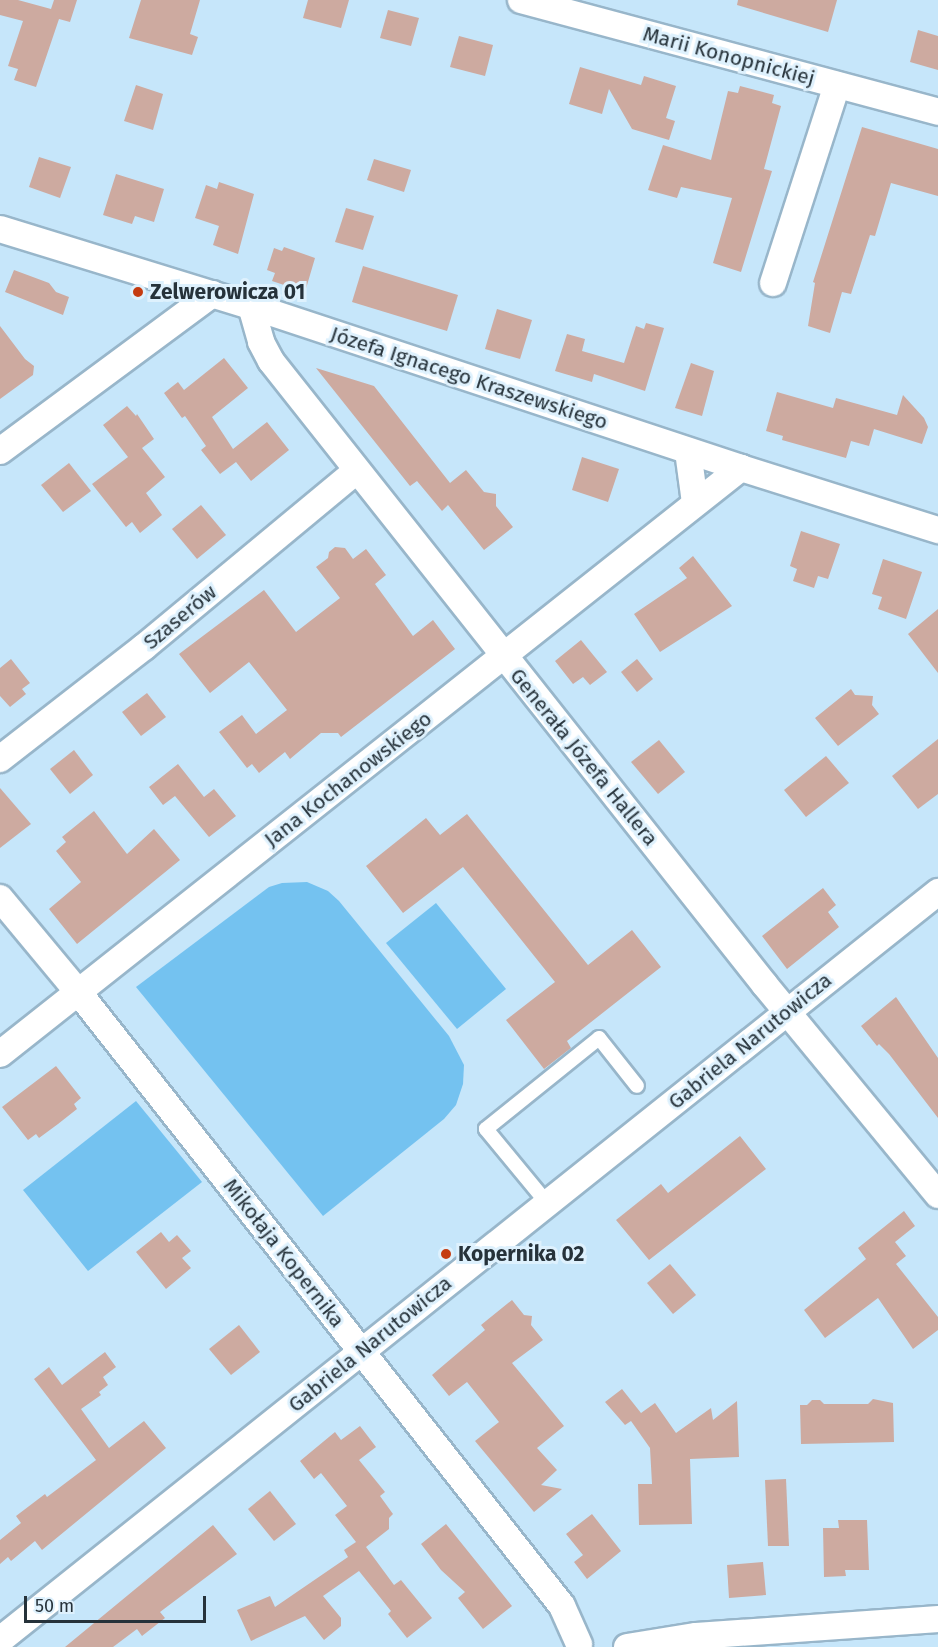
<!DOCTYPE html>
<meta charset="utf-8">
<style>
body{margin:0}
#map{position:relative;width:938px;height:1647px;overflow:hidden;background:#c6e6fa;font-family:"Fira Sans",sans-serif}
div>[style]{position:absolute}
.green>*{inset:0;background:#74c2f0}
.building>*{inset:0;background:#cdaaa0}
.roads{filter:drop-shadow(2px 0 #98b6ca) drop-shadow(-2px 0 #98b6ca) drop-shadow(0 2px #98b6ca) drop-shadow(0 -2px #98b6ca)}
.service>*{height:14px;margin:-7px;padding:0 7px;transform-origin:7px;border-radius:7px;background:#fff}
.minor>*{height:26px;margin:-13px;padding:0 13px;transform-origin:13px;border-radius:13px;background:#fff}
.dots>*{width:16px;height:16px;translate:-50% -50%;box-sizing:border-box;border:3px solid #def1fd;border-radius:50%}
span{translate:-50% -50%;white-space:nowrap;text-align:center;line-height:1.15;-webkit-text-stroke:6px #def1fd;paint-order:stroke}
.street-label{font-size:21px;color:#26323a}
.poi-label{font-size:21px;color:#26323a;font-weight:700}
.left{translate:0 -50%;text-align:left}
.scale{position:absolute;left:24px;top:1596px;width:182px;height:27px;box-sizing:border-box;border:3px solid #26323a;border-top:0;padding-left:8px;font-size:18px;line-height:21px;white-space:nowrap;color:#26323a;-webkit-text-stroke:4px #def1fd;paint-order:stroke}
</style>
<div id="map">
<div class="green">
<i style="clip-path:polygon(307px 882px,328px 891px,339px 901px,449px 1036px,464px 1065px,463px 1084px,456px 1105px,444px 1119px,323px 1216px,136px 987px,269px 887px,282px 883px)"></i>
<i style="clip-path:polygon(436px 903px,506px 989px,457px 1029px,386px 943px)"></i>
<i style="clip-path:polygon(136px 1101px,202px 1182px,88px 1271px,23px 1190px)"></i>
</div>
<div class="building">
<i style="clip-path:polygon(0 0,18px 0,51px 9px,54px 0,77px 0,70px 22px,59px 19px,36px 87px,14px 80px,18px 69px,8px 66px,23px 21px,0 15px)"></i>
<i style="clip-path:polygon(141px 0,200px 0,190px 34px,198px 37px,192px 55px,129px 38px)"></i>
<i style="clip-path:polygon(308px 0,349px 0,341px 28px,303px 18px)"></i>
<i style="clip-path:polygon(738px 0,837px 0,828px 32px,737px 5px)"></i>
<i style="clip-path:polygon(388px 10px,419px 18px,411px 46px,380px 38px)"></i>
<i style="clip-path:polygon(918px 30px,938px 36px,938px 70px,910px 62px)"></i>
<i style="clip-path:polygon(459px 36px,493px 45px,485px 76px,450px 67px)"></i>
<i style="clip-path:polygon(580px 67px,641px 85px,644px 76px,676px 86px,666px 118px,675px 121px,669px 140px,632px 129px,609px 89px,602px 114px,569px 104px)"></i>
<i style="clip-path:polygon(136px 85px,163px 94px,153px 130px,124px 121px)"></i>
<i style="clip-path:polygon(740px 86px,774px 95px,772px 103px,781px 106px,764px 169px,772px 171px,741px 272px,713px 263px,732px 198px,681px 187px,677px 198px,648px 190px,663px 145px,711px 160px,728px 91px,738px 93px)"></i>
<i style="clip-path:polygon(862px 127px,938px 149px,938px 196px,891px 183px,875px 236px,870px 235px,851px 294px,842px 292px,830px 333px,808px 326px,815px 283px,813px 282px)"></i>
<i style="clip-path:polygon(39px 157px,71px 167px,60px 198px,29px 187px)"></i>
<i style="clip-path:polygon(374px 159px,411px 170px,404px 192px,367px 180px)"></i>
<i style="clip-path:polygon(116px 174px,164px 189px,154px 222px,135px 216px,132px 224px,103px 215px)"></i>
<i style="clip-path:polygon(219px 182px,254px 194px,238px 254px,213px 245px,219px 226px,195px 218px,206px 185px,217px 189px)"></i>
<i style="clip-path:polygon(346px 208px,374px 216px,363px 250px,335px 242px)"></i>
<i style="clip-path:polygon(284px 247px,315px 258px,305px 292px,272px 281px,275px 273px,267px 270px,274px 248px,282px 251px)"></i>
<i style="clip-path:polygon(363px 266px,458px 295px,447px 331px,352px 302px)"></i>
<i style="clip-path:polygon(14px 270px,49px 283px,56px 292px,69px 297px,63px 315px,5px 292px)"></i>
<i style="clip-path:polygon(497px 309px,532px 320px,520px 359px,485px 349px)"></i>
<i style="clip-path:polygon(646px 323px,664px 328px,645px 391px,594px 374px,592px 382px,555px 371px,567px 334px,585px 339px,582px 351px,624px 363px,636px 326px,644px 329px)"></i>
<i style="clip-path:polygon(0 326px,25px 359px,34px 366px,33px 375px,0 399px)"></i>
<i style="clip-path:polygon(224px 358px,248px 388px,212px 417px,233px 449px,267px 422px,289px 450px,251px 481px,236px 462px,220px 474px,201px 450px,206px 446px,185px 416px,182px 418px,164px 393px,178px 382px,184px 390px)"></i>
<i style="clip-path:polygon(691px 363px,714px 371px,702px 416px,675px 408px)"></i>
<i style="clip-path:polygon(316px 368px,374px 386px,450px 483px,466px 470px,484px 492px,496px 494px,496px 506px,513px 527px,484px 550px,448px 505px,442px 511px,417px 481px,410px 486px)"></i>
<i style="clip-path:polygon(777px 392px,833px 408px,836px 398px,897px 415px,903px 395px,924px 418px,928px 427px,922px 444px,874px 429px,869px 446px,851px 441px,846px 458px,782px 440px,783px 436px,766px 431px)"></i>
<i style="clip-path:polygon(127px 406px,136px 416px,137px 414px,154px 439px,142px 448px,165px 477px,146px 493px,162px 515px,140px 533px,132px 522px,126px 527px,92px 484px,128px 457px,103px 425px)"></i>
<i style="clip-path:polygon(582px 457px,619px 469px,608px 502px,572px 490px)"></i>
<i style="clip-path:polygon(69px 463px,91px 491px,63px 512px,41px 485px)"></i>
<i style="clip-path:polygon(201px 505px,226px 535px,197px 559px,172px 529px)"></i>
<i style="clip-path:polygon(801px 531px,840px 544px,828px 579px,818px 576px,814px 588px,793px 581px,797px 569px,790px 566px)"></i>
<i style="clip-path:polygon(335px 547px,345px 548px,353px 559px,366px 549px,386px 575px,375px 584px,413px 636px,433px 620px,455px 649px,341px 737px,338px 733px,321px 733px,290px 759px,285px 752px,259px 773px,252px 764px,247px 768px,219px 732px,242px 715px,256px 734px,287px 710px,249px 662px,210px 693px,179px 654px,264px 590px,296px 632px,340px 598px,316px 567px,328px 558px,329px 552px)"></i>
<i style="clip-path:polygon(693px 556px,732px 606px,660px 652px,634px 614px,687px 578px,679px 568px)"></i>
<i style="clip-path:polygon(883px 559px,922px 572px,906px 619px,878px 609px,882px 597px,872px 594px)"></i>
<i style="clip-path:polygon(938px 609px,938px 673px,908px 634px)"></i>
<i style="clip-path:polygon(581px 640px,607px 672px,590px 685px,583px 677px,573px 684px,555px 661px)"></i>
<i style="clip-path:polygon(11px 659px,30px 683px,22px 689px,26px 694px,10px 707px,0 696px,0 668px)"></i>
<i style="clip-path:polygon(637px 659px,653px 679px,637px 692px,621px 672px)"></i>
<i style="clip-path:polygon(851px 689px,855px 695px,873px 696px,872px 705px,879px 714px,838px 746px,815px 718px)"></i>
<i style="clip-path:polygon(147px 693px,166px 717px,141px 736px,122px 712px)"></i>
<i style="clip-path:polygon(938px 739px,938px 794px,918px 809px,892px 776px)"></i>
<i style="clip-path:polygon(659px 740px,685px 772px,658px 794px,631px 762px)"></i>
<i style="clip-path:polygon(74px 750px,93px 775px,70px 794px,50px 769px)"></i>
<i style="clip-path:polygon(826px 756px,849px 783px,806px 817px,784px 790px)"></i>
<i style="clip-path:polygon(178px 764px,204px 797px,214px 789px,236px 816px,209px 837px,175px 796px,163px 805px,149px 787px)"></i>
<i style="clip-path:polygon(0 788px,31px 824px,0 848px)"></i>
<i style="clip-path:polygon(94px 811px,127px 854px,154px 829px,180px 860px,77px 944px,49px 909px,81px 882px,56px 851px,66px 842px,62px 837px)"></i>
<i style="clip-path:polygon(467px 814px,588px 965px,632px 930px,661px 967px,567px 1041px,571px 1048px,544px 1069px,506px 1020px,555px 982px,463px 867px,403px 913px,366px 866px,426px 818px,440px 835px)"></i>
<i style="clip-path:polygon(823px 888px,836px 905px,828px 912px,839px 927px,787px 969px,762px 936px)"></i>
<i style="clip-path:polygon(896px 997px,938px 1058px,938px 1118px,889px 1054px,879px 1044px,877px 1046px,861px 1026px)"></i>
<i style="clip-path:polygon(56px 1066px,81px 1098px,74px 1104px,77px 1109px,58px 1124px,39px 1138px,36px 1134px,28px 1140px,2px 1107px)"></i>
<i style="clip-path:polygon(740px 1136px,766px 1169px,649px 1260px,616px 1220px,661px 1184px,668px 1193px)"></i>
<i style="clip-path:polygon(904px 1211px,915px 1226px,895px 1242px,906px 1256px,896px 1264px,938px 1317px,938px 1330px,913px 1349px,878px 1298px,825px 1338px,804px 1310px,866px 1259px,858px 1248px)"></i>
<i style="clip-path:polygon(161px 1232px,169px 1242px,177px 1235px,191px 1251px,182px 1258px,191px 1268px,166px 1289px,136px 1252px)"></i>
<i style="clip-path:polygon(670px 1264px,696px 1295px,673px 1314px,647px 1283px)"></i>
<i style="clip-path:polygon(512px 1300px,524px 1315px,532px 1316px,531px 1325px,543px 1340px,512px 1363px,564px 1426px,537px 1448px,557px 1470px,541px 1485px,562px 1489px,534px 1512px,475px 1441px,499px 1422px,467px 1382px,449px 1396px,432px 1375px,485px 1330px,481px 1325px)"></i>
<i style="clip-path:polygon(239px 1325px,260px 1352px,231px 1375px,209px 1349px)"></i>
<i style="clip-path:polygon(105px 1352px,116px 1367px,103px 1377px,108px 1385px,99px 1392px,101px 1395px,81px 1409px,109px 1448px,144px 1421px,166px 1448px,42px 1550px,35px 1541px,11px 1561px,8px 1557px,0 1564px,0 1540px,21px 1523px,16px 1516px,45px 1494px,47px 1497px,96px 1460px,34px 1379px,49px 1367px,62px 1385px)"></i>
<i style="clip-path:polygon(622px 1389px,641px 1413px,655px 1403px,676px 1433px,711px 1408px,713px 1420px,737px 1401px,739px 1457px,690px 1459px,692px 1524px,639px 1525px,638px 1484px,652px 1484px,650px 1448px,631px 1421px,625px 1425px,605px 1402px)"></i>
<i style="clip-path:polygon(873px 1399px,893px 1403px,894px 1442px,801px 1444px,800px 1405px,807px 1405px,812px 1400px,820px 1400px,824px 1404px,868px 1404px)"></i>
<i style="clip-path:polygon(360px 1426px,376px 1447px,359px 1460px,385px 1492px,380px 1496px,393px 1514px,389px 1518px,389px 1529px,366px 1547px,394px 1585px,401px 1580px,432px 1618px,407px 1638px,388px 1614px,391px 1611px,359px 1571px,323px 1596px,341px 1618px,341px 1626px,324px 1640px,305px 1616px,251px 1641px,237px 1610px,270px 1596px,275px 1607px,348px 1557px,344px 1550px,356px 1542px,335px 1515px,347px 1506px,321px 1473px,314px 1479px,300px 1461px,335px 1432px,341px 1440px)"></i>
<i style="clip-path:polygon(786px 1479px,789px 1546px,768px 1546px,765px 1480px)"></i>
<i style="clip-path:polygon(270px 1491px,296px 1524px,274px 1541px,248px 1509px)"></i>
<i style="clip-path:polygon(592px 1514px,621px 1551px,587px 1579px,574px 1562px,583px 1555px,566px 1534px)"></i>
<i style="clip-path:polygon(838px 1520px,867px 1520px,869px 1570px,845px 1570px,846px 1576px,824px 1577px,823px 1528px,839px 1528px)"></i>
<i style="clip-path:polygon(446px 1524px,512px 1606px,483px 1629px,458px 1598px,465px 1592px,441px 1570px,421px 1544px)"></i>
<i style="clip-path:polygon(213px 1525px,237px 1554px,160px 1612px,165px 1618px,142px 1636px,137px 1629px,113px 1647px,65px 1647px)"></i>
<i style="clip-path:polygon(763px 1562px,766px 1595px,729px 1598px,727px 1565px)"></i>
</div>
<div class="roads">
<div class="service">
<i style="left:547px;top:1203px;width:96px;rotate:-129.5deg"></i>
<i style="left:486px;top:1129px;width:145px;rotate:-38.8deg"></i>
<i style="left:599px;top:1038px;width:61px;rotate:51.6deg"></i>
</div>
<div class="minor">
<i style="left:521px;top:0;width:432px;rotate:15deg"></i>
<i style="left:0;top:229px;width:263px;rotate:17.1deg"></i>
<i style="left:251px;top:306px;width:516px;rotate:18.29deg"></i>
<i style="left:741px;top:468px;width:207px;rotate:17.5deg"></i>
<i style="left:773px;top:283px;width:208px;rotate:-72.1deg"></i>
<i style="left:251px;top:306px;width:37px;rotate:74deg"></i>
<i style="left:261px;top:342px;width:21px;rotate:62deg"></i>
<i style="left:271px;top:361px;width:796px;rotate:51.63deg"></i>
<i style="left:765px;top:985px;width:272px;rotate:50.5deg"></i>
<i style="left:0;top:451px;width:264px;rotate:-36.5deg"></i>
<i style="left:688px;top:451px;width:52px;rotate:82.3deg"></i>
<i style="left:0;top:759px;width:182px;rotate:-37.9deg"></i>
<i style="left:144px;top:647px;width:276px;rotate:-39.7deg"></i>
<i style="left:0;top:898px;width:124px;rotate:50.3deg"></i>
<i style="left:79px;top:993px;width:780px;rotate:51.76deg"></i>
<i style="left:562px;top:1606px;width:42px;rotate:65.9deg"></i>
<i style="left:0;top:1054px;width:945px;rotate:-38.34deg"></i>
<i style="left:0;top:1640px;width:1200px;rotate:-38.57deg"></i>
<i style="left:627px;top:1647px;width:70px;rotate:-9.1deg"></i>
<i style="left:696px;top:1636px;width:243px;rotate:-4deg"></i>
</div>
</div>
<div class="dots">
<i style="left:138px;top:292px;background:#c53c11"></i>
<i style="left:446px;top:1254px;background:#c53c11"></i>
</div>
<div class="street-label">
<span style="left:729px;top:56px;rotate:15deg">Marii Konopnickiej</span>
<span style="left:469px;top:378px;rotate:18deg">Józefa Ignacego Kraszewskiego</span>
<span style="left:180px;top:617px;rotate:-40deg">Szaserów</span>
<span style="left:584px;top:757px;rotate:51deg">Generała Józefa Hallera</span>
<span style="left:348px;top:779px;rotate:-38deg">Jana Kochanowskiego</span>
<span style="left:750px;top:1041px;rotate:-39deg">Gabriela Narutowicza</span>
<span style="left:284px;top:1253px;rotate:52deg">Mikołaja Kopernika</span>
<span style="left:370px;top:1344px;rotate:-39deg">Gabriela Narutowicza</span>
</div>
<div class="poi-label">
<span class="left" style="left:150px;top:292px">Zelwerowicza 01</span>
<span class="left" style="left:458px;top:1254px">Kopernika 02</span>
</div>
<div class="scale">50 m</div>
</div>
